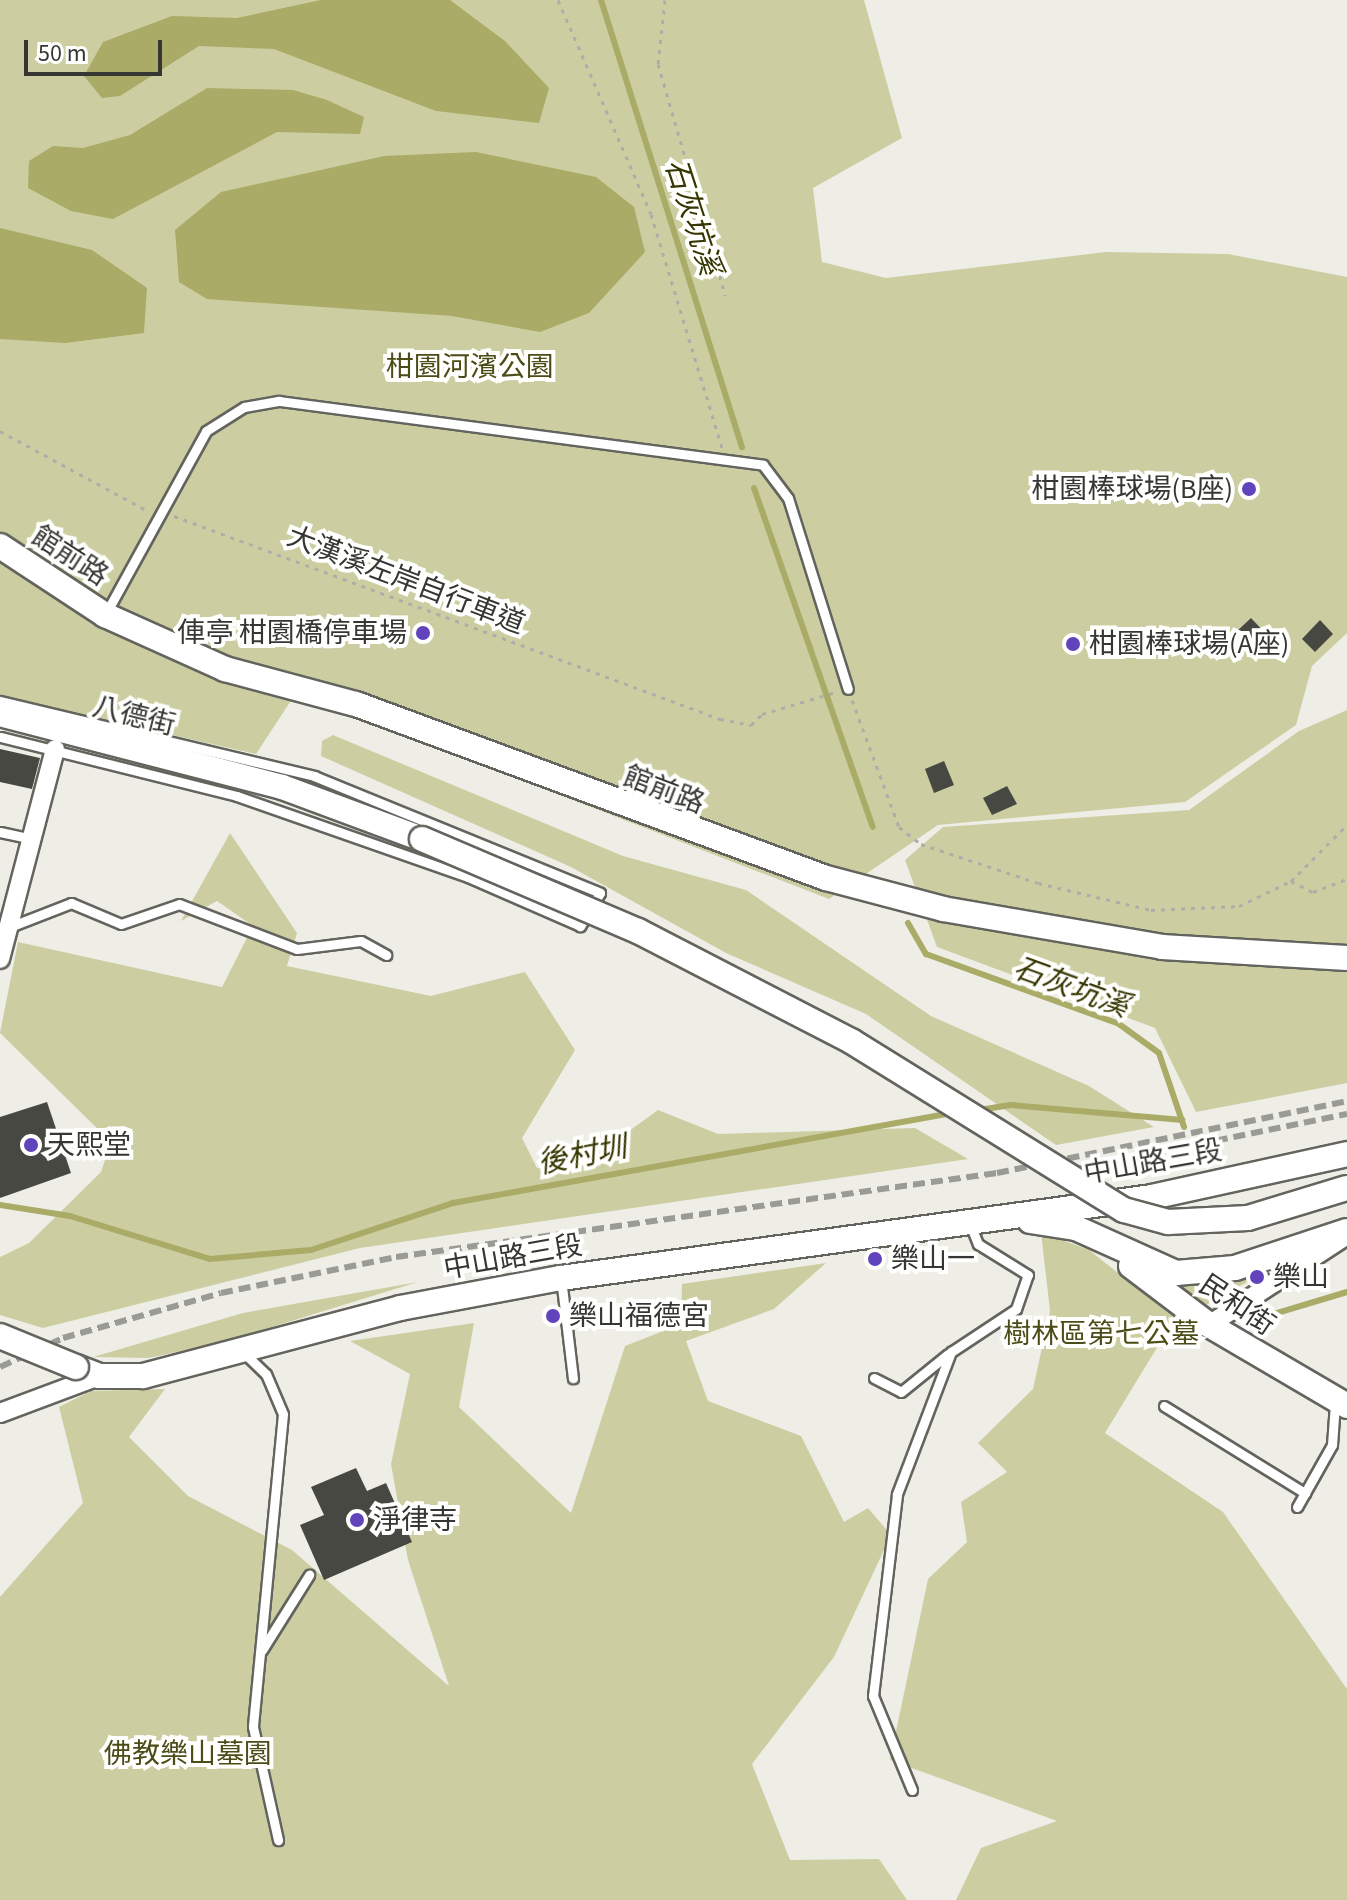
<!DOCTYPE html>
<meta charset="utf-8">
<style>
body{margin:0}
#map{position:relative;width:1347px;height:1900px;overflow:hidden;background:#eeeee7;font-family:"Source Sans 3","Noto Sans TC",sans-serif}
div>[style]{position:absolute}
.green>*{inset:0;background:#cccea2}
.water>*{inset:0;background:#a9ab66}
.stream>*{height:6px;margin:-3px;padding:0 3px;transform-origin:3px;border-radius:3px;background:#a9ab66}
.building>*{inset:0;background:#474842}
.path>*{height:3px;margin-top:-1.5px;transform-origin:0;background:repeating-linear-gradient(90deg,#aeaea8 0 4px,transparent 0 10px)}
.roads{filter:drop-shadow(2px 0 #64645e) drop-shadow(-2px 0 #64645e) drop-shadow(0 2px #64645e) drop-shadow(0 -2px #64645e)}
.lane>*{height:9px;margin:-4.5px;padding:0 4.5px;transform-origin:4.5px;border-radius:4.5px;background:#fff}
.street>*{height:18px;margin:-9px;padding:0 9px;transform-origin:9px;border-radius:9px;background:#fff}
.secondary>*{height:24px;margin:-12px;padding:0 12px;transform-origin:12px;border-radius:12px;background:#fff}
.rail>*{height:6px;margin-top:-3px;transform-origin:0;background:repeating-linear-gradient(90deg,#9b9b96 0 12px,transparent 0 18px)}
.bridges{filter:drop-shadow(2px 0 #64645e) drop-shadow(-2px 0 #64645e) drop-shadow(0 2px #64645e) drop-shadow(0 -2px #64645e)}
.secondary-bridge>*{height:24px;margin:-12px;padding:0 12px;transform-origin:12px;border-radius:12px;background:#fff}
.dots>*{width:22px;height:22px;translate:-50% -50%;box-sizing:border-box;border:4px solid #fffffe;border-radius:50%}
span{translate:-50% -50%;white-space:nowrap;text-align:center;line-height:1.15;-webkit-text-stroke:8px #fffffe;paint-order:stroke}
.park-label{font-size:28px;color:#4c4c18}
.poi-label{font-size:28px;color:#363734}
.right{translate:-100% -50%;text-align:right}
.left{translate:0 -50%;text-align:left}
.street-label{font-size:28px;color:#363734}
.water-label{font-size:30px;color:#363600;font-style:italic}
.scale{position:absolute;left:24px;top:40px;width:138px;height:36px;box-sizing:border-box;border:4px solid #363734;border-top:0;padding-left:10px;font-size:24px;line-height:28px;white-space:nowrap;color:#363734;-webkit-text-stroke:6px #fffffe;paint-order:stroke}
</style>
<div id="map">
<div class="green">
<i style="clip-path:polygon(0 0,864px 0,902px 138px,813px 188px,822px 262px,886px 278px,1106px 252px,1228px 254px,1347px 277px,1347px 633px,1312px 666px,1296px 725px,1185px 802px,938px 825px,829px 899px,296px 693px,256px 754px,0 696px)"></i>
<i style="clip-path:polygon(1347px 710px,1347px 1083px,1196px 1112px,1155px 1028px,937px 947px,905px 860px,943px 827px,1189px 810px,1299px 731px)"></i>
<i style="clip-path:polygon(333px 735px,623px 856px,746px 890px,931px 1016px,1089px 1086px,1154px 1127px,1056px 1145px,866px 1014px,726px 953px,571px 867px,321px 756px,322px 741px)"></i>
<i style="clip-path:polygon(230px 833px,297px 933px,287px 966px,431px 996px,525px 972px,575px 1050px,522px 1138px,537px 1168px,581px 1166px,658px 1110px,718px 1134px,915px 1128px,968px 1159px,360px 1248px,43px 1328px,0 1315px,0 1257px,29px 1243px,101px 1172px,111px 1142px,0 1033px,18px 942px,222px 987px,253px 926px,217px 901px,181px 921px)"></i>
<i style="clip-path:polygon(1041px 1232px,1089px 1250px,1175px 1318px,1105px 1433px,1223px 1512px,1347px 1689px,1347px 1900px,956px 1900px,981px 1848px,1057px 1821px,890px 1760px,928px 1579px,967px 1542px,961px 1502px,1007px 1472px,978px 1443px,1033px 1389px,1050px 1311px)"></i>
<i style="clip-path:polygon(1287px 1260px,1206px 1305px,1164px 1283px,1227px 1282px)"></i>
<i style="clip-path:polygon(826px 1263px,774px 1309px,686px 1341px,708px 1401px,801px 1436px,844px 1522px,868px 1508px,891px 1535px,834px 1657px,752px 1764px,790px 1860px,879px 1859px,907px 1900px,0 1900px,0 1597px,83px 1503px,59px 1407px,91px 1391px,165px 1389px,129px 1437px,188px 1496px,292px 1550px,449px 1686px,408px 1560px,391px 1464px,410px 1374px,350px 1341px,474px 1323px,459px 1407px,571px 1513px,625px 1346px,681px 1324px,682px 1284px)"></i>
<i style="clip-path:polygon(418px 1282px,223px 1342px,149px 1358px,93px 1357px,243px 1313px)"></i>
</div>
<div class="water">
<i style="clip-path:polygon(321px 0,450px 0,505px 41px,549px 88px,539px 123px,436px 111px,274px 49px,199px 46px,120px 96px,102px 98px,84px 76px,103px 42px,172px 16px,237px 18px)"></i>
<i style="clip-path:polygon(207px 88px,293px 90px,327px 100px,364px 117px,360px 134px,277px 132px,113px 219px,71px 211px,28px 188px,29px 161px,53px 146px,83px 148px,130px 135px)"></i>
<i style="clip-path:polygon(476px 152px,596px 177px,634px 207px,645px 252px,589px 313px,540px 332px,452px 316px,207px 299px,179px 282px,175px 230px,221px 192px,384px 156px)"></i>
<i style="clip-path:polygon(0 228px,92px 250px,147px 288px,144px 333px,65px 343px,0 339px)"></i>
</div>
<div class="stream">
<i style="left:601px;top:0;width:469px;rotate:72.5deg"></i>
<i style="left:754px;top:488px;width:359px;rotate:70.7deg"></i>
<i style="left:908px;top:923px;width:36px;rotate:60deg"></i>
<i style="left:926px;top:954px;width:205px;rotate:19.9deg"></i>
<i style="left:1119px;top:1024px;width:49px;rotate:35.9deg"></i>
<i style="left:1159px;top:1053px;width:78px;rotate:71.3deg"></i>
<i style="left:979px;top:1110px;width:32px;rotate:-9deg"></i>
<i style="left:1011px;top:1105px;width:172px;rotate:5deg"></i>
<i style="left:0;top:1205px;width:71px;rotate:8.9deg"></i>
<i style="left:70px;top:1216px;width:146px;rotate:17.1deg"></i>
<i style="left:210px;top:1259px;width:101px;rotate:-5.1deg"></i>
<i style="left:311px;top:1250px;width:150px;rotate:-18.3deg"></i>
<i style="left:453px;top:1203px;width:507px;rotate:-10.22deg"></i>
<i style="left:1257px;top:1319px;width:94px;rotate:-16.7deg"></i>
</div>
<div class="building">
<i style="clip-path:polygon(1251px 618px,1269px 637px,1253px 651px,1236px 632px)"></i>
<i style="clip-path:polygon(1320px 620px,1333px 634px,1315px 652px,1302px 639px)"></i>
<i style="clip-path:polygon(0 749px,40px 758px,32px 789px,0 782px)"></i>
<i style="clip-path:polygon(944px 761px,954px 785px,934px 793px,925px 769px)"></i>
<i style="clip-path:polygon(1007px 786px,1017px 804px,992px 815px,983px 798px)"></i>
<i style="clip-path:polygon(47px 1102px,71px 1173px,0 1198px,0 1117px)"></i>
<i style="clip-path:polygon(356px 1468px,367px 1491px,386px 1483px,412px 1542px,324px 1580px,300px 1525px,324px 1515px,311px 1487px)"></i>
</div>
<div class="path">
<i style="left:558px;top:0;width:233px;rotate:66.5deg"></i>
<i style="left:651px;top:214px;width:244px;rotate:73.1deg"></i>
<i style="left:665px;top:0;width:64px;rotate:96.2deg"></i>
<i style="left:658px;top:64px;width:241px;rotate:73.8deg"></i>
<i style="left:0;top:431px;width:168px;rotate:28.4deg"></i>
<i style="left:174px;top:516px;width:583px;rotate:20.39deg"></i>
<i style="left:720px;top:719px;width:32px;rotate:11deg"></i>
<i style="left:751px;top:725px;width:16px;rotate:-45deg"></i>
<i style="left:762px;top:714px;width:77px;rotate:-16.6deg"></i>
<i style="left:852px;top:700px;width:135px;rotate:69.7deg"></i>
<i style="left:899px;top:827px;width:28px;rotate:38deg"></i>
<i style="left:921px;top:844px;width:123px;rotate:18.4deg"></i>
<i style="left:1038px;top:883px;width:116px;rotate:13.4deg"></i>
<i style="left:1151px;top:910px;width:88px;rotate:-2.6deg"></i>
<i style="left:1239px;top:906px;width:58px;rotate:-25.7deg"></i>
<i style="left:1291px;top:881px;width:79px;rotate:-45deg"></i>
<i style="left:1291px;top:881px;width:25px;rotate:27deg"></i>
<i style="left:1313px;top:892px;width:36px;rotate:-21deg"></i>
</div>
<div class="roads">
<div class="lane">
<i style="left:105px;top:615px;width:210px;rotate:-61.2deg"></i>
<i style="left:206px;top:431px;width:45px;rotate:-32.3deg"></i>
<i style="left:244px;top:407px;width:36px;rotate:-10deg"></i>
<i style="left:279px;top:401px;width:488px;rotate:7.5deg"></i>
<i style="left:763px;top:465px;width:41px;rotate:52.9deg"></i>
<i style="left:788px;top:498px;width:200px;rotate:72.6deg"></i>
<i style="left:0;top:701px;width:323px;rotate:13.4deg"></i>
<i style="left:314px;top:776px;width:309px;rotate:22.2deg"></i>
<i style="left:600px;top:893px;width:39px;rotate:121deg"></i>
<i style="left:580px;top:926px;width:122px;rotate:-156.4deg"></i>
<i style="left:468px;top:877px;width:245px;rotate:-160.7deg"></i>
<i style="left:237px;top:796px;width:244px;rotate:-166deg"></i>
<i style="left:0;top:832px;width:34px;rotate:12deg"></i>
<i style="left:7px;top:928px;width:69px;rotate:-21.3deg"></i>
<i style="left:71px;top:903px;width:54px;rotate:22.8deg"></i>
<i style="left:121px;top:924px;width:61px;rotate:-19deg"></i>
<i style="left:179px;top:904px;width:126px;rotate:20.9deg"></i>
<i style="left:297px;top:949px;width:64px;rotate:-7.1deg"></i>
<i style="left:361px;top:941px;width:29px;rotate:29deg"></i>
<i style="left:561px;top:1278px;width:101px;rotate:83.2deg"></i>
<i style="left:242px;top:1351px;width:33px;rotate:44deg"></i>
<i style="left:266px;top:1374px;width:43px;rotate:67deg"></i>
<i style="left:283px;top:1414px;width:314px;rotate:95.5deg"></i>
<i style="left:253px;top:1727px;width:116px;rotate:77.5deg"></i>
<i style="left:874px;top:1378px;width:30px;rotate:27deg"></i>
<i style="left:901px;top:1392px;width:60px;rotate:-39deg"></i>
<i style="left:1164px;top:1406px;width:166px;rotate:31.7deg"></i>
<i style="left:1297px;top:1507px;width:71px;rotate:-60.6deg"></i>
<i style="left:1332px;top:1445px;width:42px;rotate:-85.9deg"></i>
<i style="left:262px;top:1650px;width:89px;rotate:-57.9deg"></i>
<i style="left:912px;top:1790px;width:102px;rotate:-112.5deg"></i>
<i style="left:873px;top:1696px;width:203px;rotate:-83.2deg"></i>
<i style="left:897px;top:1494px;width:152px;rotate:-69.2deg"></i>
<i style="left:951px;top:1352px;width:78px;rotate:-33.5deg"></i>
<i style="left:1016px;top:1309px;width:36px;rotate:-71deg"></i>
<i style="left:1028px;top:1275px;width:59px;rotate:-148.2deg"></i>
<i style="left:978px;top:1244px;width:22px;rotate:-112deg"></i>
</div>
<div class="street">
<i style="left:0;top:959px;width:217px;rotate:-75.3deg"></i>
<i style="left:1209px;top:1325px;width:158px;rotate:-33.1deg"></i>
<i style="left:0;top:1413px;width:106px;rotate:-20.5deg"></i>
</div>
<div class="secondary">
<i style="left:0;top:546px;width:126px;rotate:33.3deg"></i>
<i style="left:105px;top:615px;width:132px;rotate:24.2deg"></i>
<i style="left:225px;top:669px;width:136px;rotate:15deg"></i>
<i style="left:356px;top:704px;width:501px;rotate:20.32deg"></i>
<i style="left:826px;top:878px;width:121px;rotate:14.8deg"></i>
<i style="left:943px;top:909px;width:222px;rotate:9.8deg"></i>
<i style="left:1162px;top:947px;width:185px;rotate:3.4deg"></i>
<i style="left:0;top:714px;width:291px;rotate:14.5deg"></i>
<i style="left:282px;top:787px;width:149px;rotate:20.4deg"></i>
<i style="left:1030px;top:1221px;width:47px;rotate:8.7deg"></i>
<i style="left:1076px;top:1228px;width:110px;rotate:24.2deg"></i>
<i style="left:1176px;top:1273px;width:59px;rotate:-4.8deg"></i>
<i style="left:1235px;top:1268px;width:118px;rotate:-18.3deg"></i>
<i style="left:1131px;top:1266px;width:98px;rotate:37.1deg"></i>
<i style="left:1209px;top:1325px;width:160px;rotate:30.4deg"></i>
<i style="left:76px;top:1367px;width:25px;rotate:21deg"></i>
<i style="left:99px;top:1376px;width:44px"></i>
<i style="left:143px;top:1376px;width:266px;rotate:-14.8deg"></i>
<i style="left:400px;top:1308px;width:164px;rotate:-10.6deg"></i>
<i style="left:561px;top:1278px;width:597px;rotate:-7.8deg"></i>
<i style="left:1152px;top:1197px;width:200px;rotate:-12.4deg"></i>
</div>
</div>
<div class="rail">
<i style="left:1057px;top:1173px;width:296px;rotate:-11.5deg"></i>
<i style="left:0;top:1367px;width:69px;rotate:-24.7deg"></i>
<i style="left:63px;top:1338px;width:164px;rotate:-15.9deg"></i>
<i style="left:221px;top:1293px;width:179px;rotate:-11.6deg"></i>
<i style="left:396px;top:1257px;width:607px;rotate:-7.96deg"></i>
<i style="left:997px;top:1173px;width:357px;rotate:-11.6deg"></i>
</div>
<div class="bridges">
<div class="secondary-bridge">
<i style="left:422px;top:839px;width:235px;rotate:23.1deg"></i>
<i style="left:638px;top:931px;width:240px;rotate:27.3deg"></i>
<i style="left:851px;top:1041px;width:321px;rotate:31.8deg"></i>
<i style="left:1124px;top:1210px;width:46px;rotate:15.3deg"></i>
<i style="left:1168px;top:1222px;width:80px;rotate:-2.9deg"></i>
<i style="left:1248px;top:1218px;width:103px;rotate:-16.9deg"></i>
<i style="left:0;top:1336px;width:82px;rotate:22.2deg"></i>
</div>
</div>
<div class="dots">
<i style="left:1249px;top:489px;background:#6143bb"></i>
<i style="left:423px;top:633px;background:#6143bb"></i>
<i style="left:1073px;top:644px;background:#6143bb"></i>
<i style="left:31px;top:1145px;background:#6143bb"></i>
<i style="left:875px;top:1259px;background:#6143bb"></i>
<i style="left:1257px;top:1277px;background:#6143bb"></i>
<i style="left:553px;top:1316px;background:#6143bb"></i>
<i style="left:357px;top:1520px;background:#6143bb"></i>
</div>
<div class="park-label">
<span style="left:470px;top:367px">柑園河濱公園</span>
<span style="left:1101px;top:1334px">樹林區第七公墓</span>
<span style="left:188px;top:1754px">佛教樂山墓園</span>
</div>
<div class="poi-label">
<span class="right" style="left:1233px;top:489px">柑園棒球場(B座)</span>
<span class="right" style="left:407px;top:633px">俥亭 柑園橋停車場</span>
<span class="left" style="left:1089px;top:644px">柑園棒球場(A座)</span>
<span class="left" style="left:47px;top:1145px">天熙堂</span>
<span class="left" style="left:891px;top:1259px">樂山一</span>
<span class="left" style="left:1273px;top:1277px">樂山</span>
<span class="left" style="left:569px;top:1316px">樂山福德宮</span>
<span class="left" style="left:373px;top:1520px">淨律寺</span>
</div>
<div class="street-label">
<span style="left:70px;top:556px;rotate:33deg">館前路</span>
<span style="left:406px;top:580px;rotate:21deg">大漢溪左岸自行車道</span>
<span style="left:134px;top:716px;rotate:14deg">八德街</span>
<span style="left:664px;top:790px;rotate:21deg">館前路</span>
<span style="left:1153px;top:1162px;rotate:-10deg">中山路三段</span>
<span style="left:513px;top:1257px;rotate:-10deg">中山路三段</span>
<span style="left:1237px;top:1305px;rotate:34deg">民和街</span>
</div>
<div class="water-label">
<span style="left:692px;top:217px;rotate:72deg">石灰坑溪</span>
<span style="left:1071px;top:988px;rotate:20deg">石灰坑溪</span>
<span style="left:582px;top:1156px;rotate:-11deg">後村圳</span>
</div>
<div class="scale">50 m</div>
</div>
